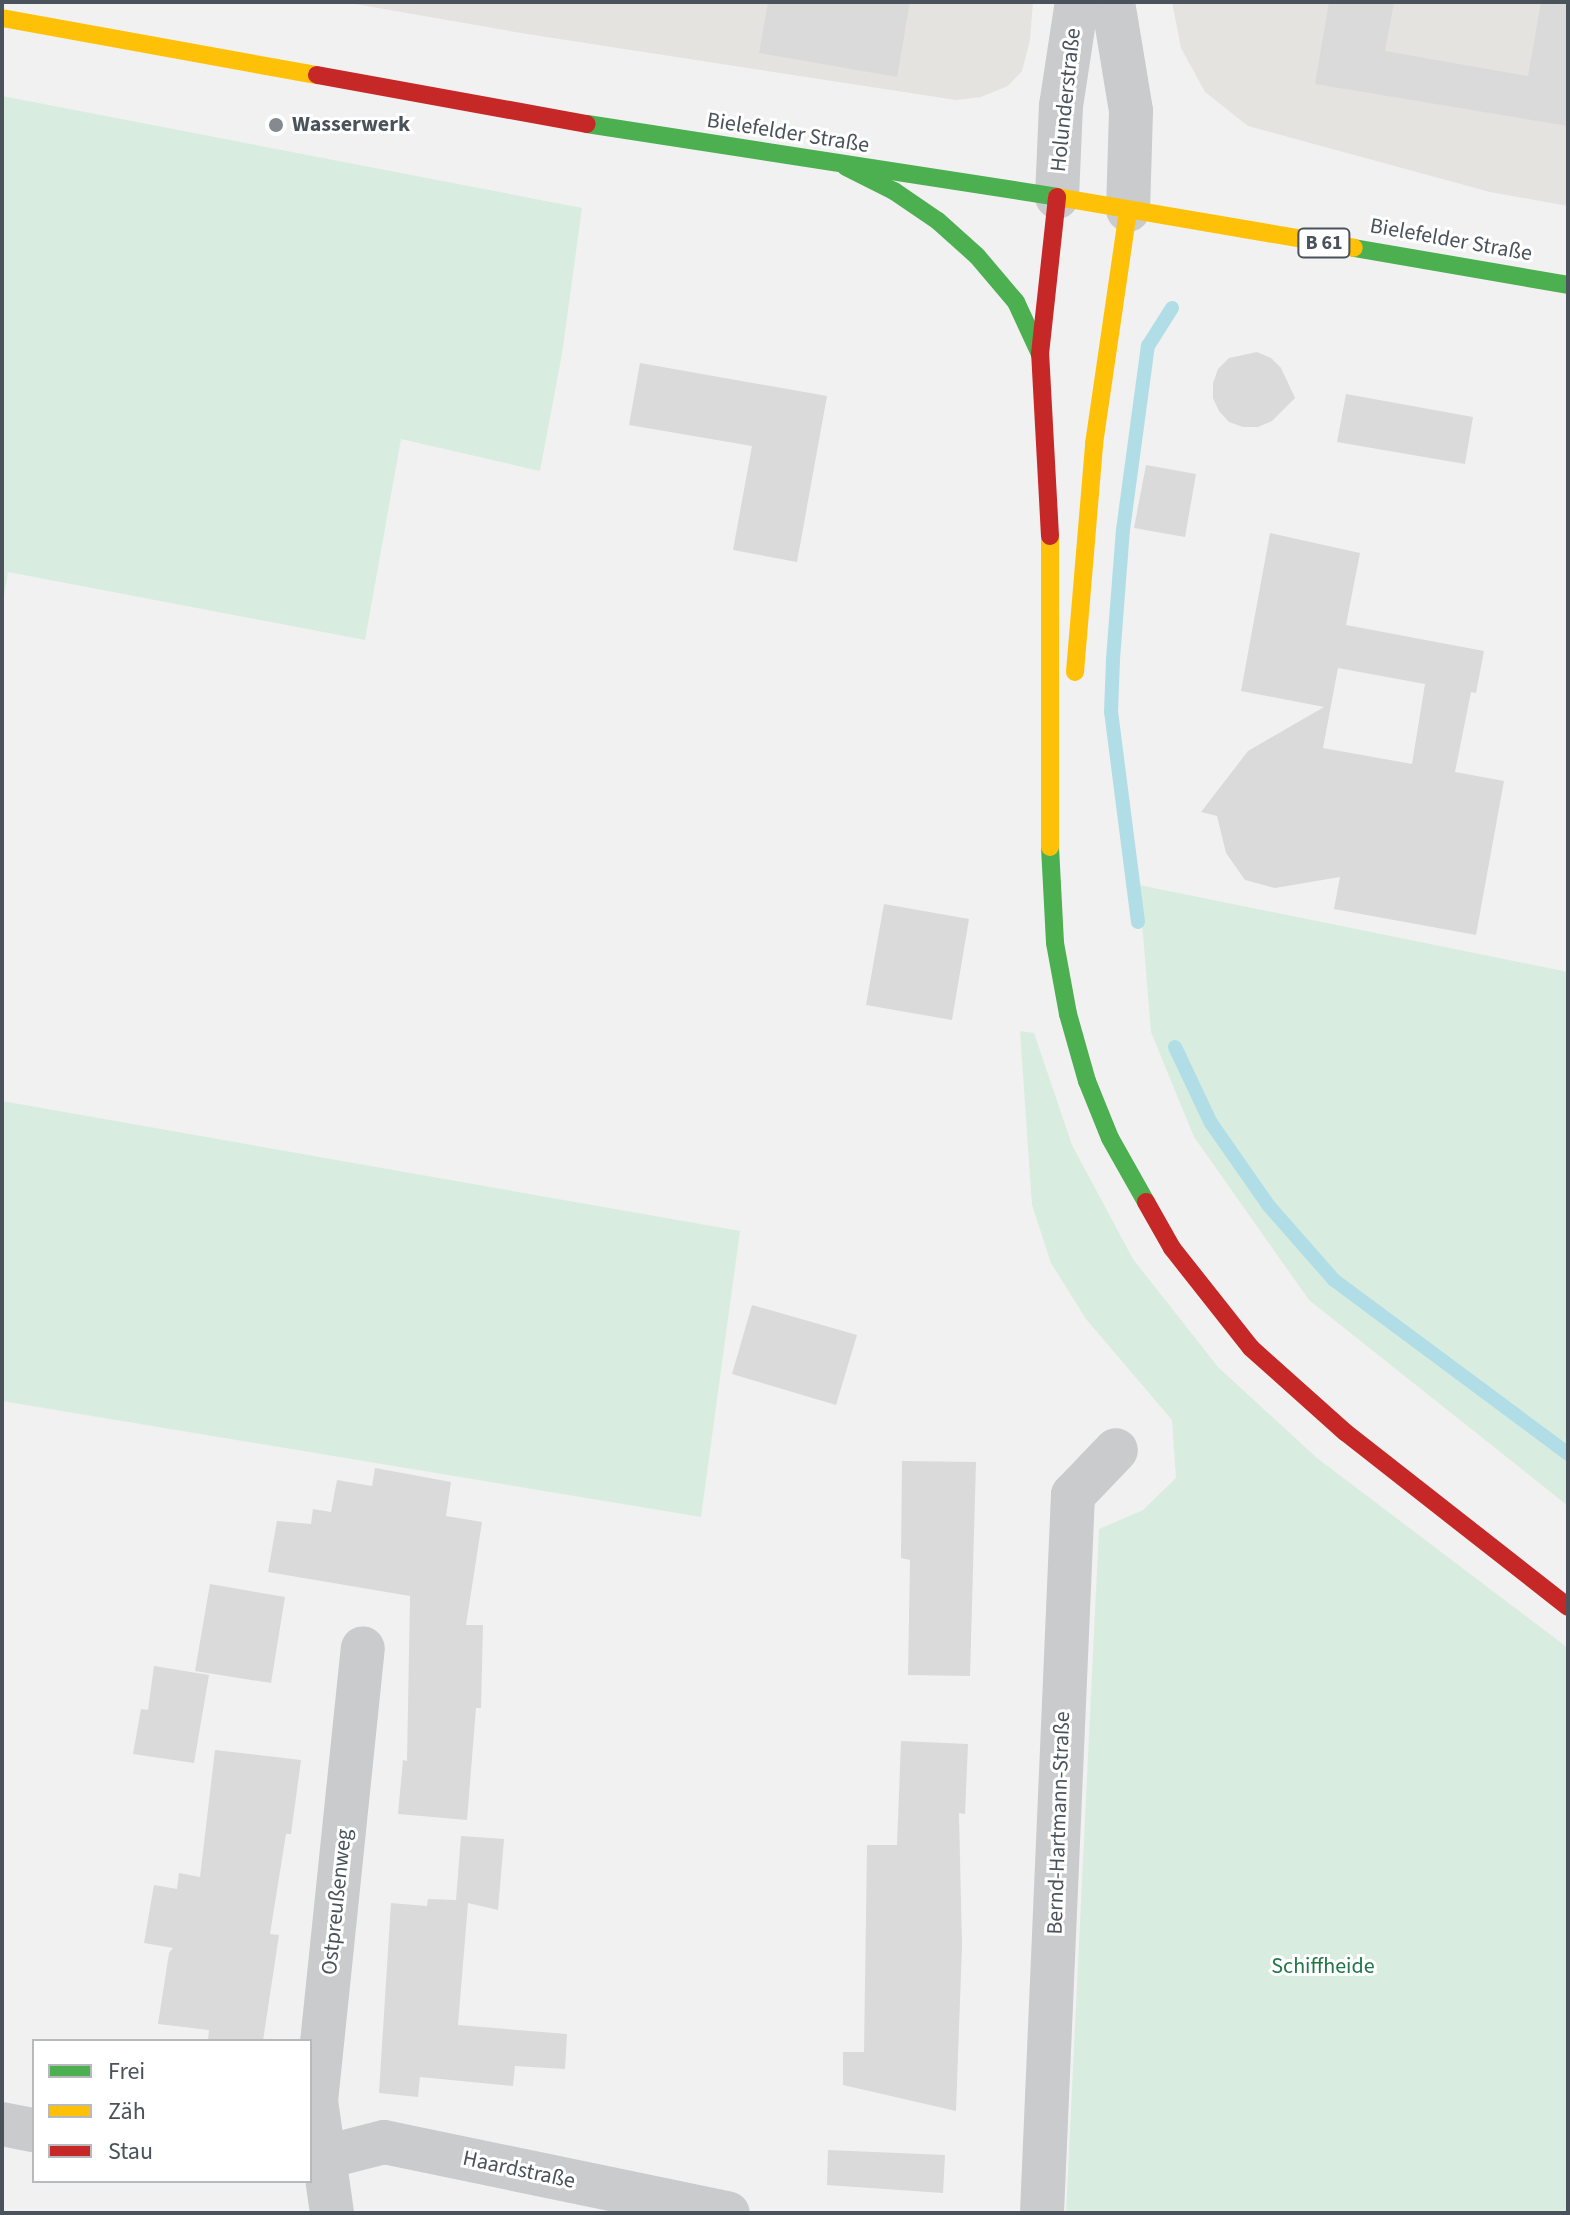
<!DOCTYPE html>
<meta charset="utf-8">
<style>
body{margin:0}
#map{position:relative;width:1570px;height:2215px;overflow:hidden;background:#f1f1f1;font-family:"Source Sans 3",sans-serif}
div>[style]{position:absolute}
.commercial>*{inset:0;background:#e5e3df}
.green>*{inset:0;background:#d8eddf}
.stream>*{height:14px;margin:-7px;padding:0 7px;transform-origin:7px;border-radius:7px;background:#b1dee6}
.building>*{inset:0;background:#dadadb}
.street>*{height:44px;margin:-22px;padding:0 22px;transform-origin:22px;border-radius:22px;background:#c9cbcc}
.fast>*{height:18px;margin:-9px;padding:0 9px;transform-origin:9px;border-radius:9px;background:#4caf50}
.slow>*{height:18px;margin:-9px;padding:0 9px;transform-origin:9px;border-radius:9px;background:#ffc107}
.jam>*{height:18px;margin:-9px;padding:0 9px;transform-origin:9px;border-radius:9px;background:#c62828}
.dots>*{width:22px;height:22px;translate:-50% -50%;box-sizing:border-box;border:4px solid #fff;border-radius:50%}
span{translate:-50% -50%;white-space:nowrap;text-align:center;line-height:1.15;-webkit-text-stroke:6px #fff;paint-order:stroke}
.shield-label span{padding:2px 6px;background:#fff;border:2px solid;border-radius:6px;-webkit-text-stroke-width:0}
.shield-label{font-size:20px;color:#4a535b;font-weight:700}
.street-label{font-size:22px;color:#4a535b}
.poi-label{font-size:22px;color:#4a535b;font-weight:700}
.left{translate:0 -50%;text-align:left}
.park-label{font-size:22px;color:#227548}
.frame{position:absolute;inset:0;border:4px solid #4a535b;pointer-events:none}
.legend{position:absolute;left:32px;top:2039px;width:280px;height:144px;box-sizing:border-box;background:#fff;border:2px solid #b7babd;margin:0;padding:10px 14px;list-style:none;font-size:24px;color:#4a535b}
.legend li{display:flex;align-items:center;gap:16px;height:40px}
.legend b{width:40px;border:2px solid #b7babd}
</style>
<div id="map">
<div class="commercial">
<i style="clip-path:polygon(344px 2px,1033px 2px,1030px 40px,1022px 71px,1008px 86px,981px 97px,956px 100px,527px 34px)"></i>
<i style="clip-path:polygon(1172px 2px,1568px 2px,1568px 206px,1490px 192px,1248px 126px,1205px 92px,1181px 48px)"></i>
</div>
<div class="green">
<i style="clip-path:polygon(2px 96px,582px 208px,562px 354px,540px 471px,401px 439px,365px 640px,8px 572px,2px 608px)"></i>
<i style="clip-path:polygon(1139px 885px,1568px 972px,1568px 1506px,1309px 1300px,1194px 1137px,1151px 1032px)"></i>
<i style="clip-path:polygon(1020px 1031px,1034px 1033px,1072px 1145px,1133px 1259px,1218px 1367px,1317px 1458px,1568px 1648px,1568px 2213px,1066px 2213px,1099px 1529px,1143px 1510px,1176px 1478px,1172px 1420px,1086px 1319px,1051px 1263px,1032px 1205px)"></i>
<i style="clip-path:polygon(2px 1101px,740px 1231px,701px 1517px,2px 1401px)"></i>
</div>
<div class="stream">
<i style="left:1138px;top:922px;width:212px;rotate:-97.3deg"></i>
<i style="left:1111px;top:712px;width:53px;rotate:-87.8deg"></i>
<i style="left:1113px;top:659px;width:129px;rotate:-85.6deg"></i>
<i style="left:1123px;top:530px;width:186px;rotate:-82.3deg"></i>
<i style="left:1148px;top:346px;width:45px;rotate:-57.7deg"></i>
<i style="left:1175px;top:1047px;width:84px;rotate:64.7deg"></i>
<i style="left:1211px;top:1123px;width:101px;rotate:55.1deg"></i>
<i style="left:1269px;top:1206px;width:98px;rotate:48.7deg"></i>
<i style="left:1334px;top:1280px;width:292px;rotate:36.6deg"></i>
</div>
<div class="building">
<i style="clip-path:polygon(768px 2px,910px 2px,897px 77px,759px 53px)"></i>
<i style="clip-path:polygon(1329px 2px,1394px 2px,1385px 51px,1528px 76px,1541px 2px,1568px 2px,1568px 126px,1315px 84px)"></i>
<i style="clip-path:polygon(1257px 352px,1271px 358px,1281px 368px,1295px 398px,1272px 421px,1258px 427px,1243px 427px,1229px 422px,1219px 411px,1213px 398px,1213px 383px,1218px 369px,1229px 358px)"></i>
<i style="clip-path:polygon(640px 363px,827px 396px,797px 562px,733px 550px,752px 446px,629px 425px)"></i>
<i style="clip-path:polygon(1346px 394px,1473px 417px,1465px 464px,1337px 442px)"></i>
<i style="clip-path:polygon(1146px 465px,1196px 474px,1185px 537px,1134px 528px)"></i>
<i style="clip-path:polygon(evenodd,1270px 533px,1360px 553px,1346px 625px,1484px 651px,1476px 693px,1471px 692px,1455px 772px,1504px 781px,1476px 935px,1334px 909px,1340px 877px,1275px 888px,1245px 880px,1226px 853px,1217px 816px,1201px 812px,1248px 751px,1324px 707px,1241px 691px,1270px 533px,1338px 668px,1425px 684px,1412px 764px,1323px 748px,1338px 668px)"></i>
<i style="clip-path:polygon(884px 904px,969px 919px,952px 1020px,866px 1005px)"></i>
<i style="clip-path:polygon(752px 1305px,857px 1335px,836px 1405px,732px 1374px)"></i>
<i style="clip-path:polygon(902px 1461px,976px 1462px,970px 1676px,908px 1675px,910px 1560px,901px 1558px)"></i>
<i style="clip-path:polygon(375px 1468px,451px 1482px,446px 1516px,482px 1522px,466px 1625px,483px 1625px,481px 1708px,476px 1708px,467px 1820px,398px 1814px,403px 1760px,407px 1761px,410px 1596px,268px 1572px,277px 1521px,311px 1524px,313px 1509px,331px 1512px,337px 1480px,372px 1486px)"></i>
<i style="clip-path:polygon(210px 1584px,285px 1597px,271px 1683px,195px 1671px)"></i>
<i style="clip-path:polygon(154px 1666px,209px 1675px,194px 1763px,133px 1754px,141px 1709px,148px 1710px)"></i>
<i style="clip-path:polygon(901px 1741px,968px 1744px,965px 1814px,959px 1813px,962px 1946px,956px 2111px,843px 2085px,843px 2052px,864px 2052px,867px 1845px,897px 1845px)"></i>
<i style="clip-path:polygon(215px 1750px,301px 1760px,291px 1834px,286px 1834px,270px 1934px,279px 1935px,263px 2041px,208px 2041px,209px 2030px,158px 2024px,169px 1953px,173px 1948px,144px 1943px,154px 1885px,177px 1889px,179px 1873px,200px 1877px)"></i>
<i style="clip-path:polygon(461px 1836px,504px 1839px,498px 1910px,468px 1903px,458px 2025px,567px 2034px,565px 2069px,515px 2066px,513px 2086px,420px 2077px,418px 2097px,379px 2093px,391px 1903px,427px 1906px,428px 1899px,456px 1900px)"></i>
<i style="clip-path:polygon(828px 2150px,945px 2155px,943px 2193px,827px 2185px)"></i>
</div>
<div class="street">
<i style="left:1113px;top:2px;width:110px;rotate:80.6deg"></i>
<i style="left:1131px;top:111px;width:99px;rotate:91.7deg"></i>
<i style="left:1057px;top:197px;width:91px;rotate:-87.5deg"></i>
<i style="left:1061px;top:106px;width:105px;rotate:-81.3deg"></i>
<i style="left:2px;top:2124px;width:33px;rotate:11deg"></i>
<i style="left:310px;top:2161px;width:76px;rotate:-14.4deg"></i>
<i style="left:384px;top:2142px;width:351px;rotate:11.7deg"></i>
<i style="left:332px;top:2213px;width:113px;rotate:-98.1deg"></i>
<i style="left:316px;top:2101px;width:455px;rotate:-84.1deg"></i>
<i style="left:1042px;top:2213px;width:719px;rotate:-87.53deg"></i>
<i style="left:1073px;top:1495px;width:62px;rotate:-46.3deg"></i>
</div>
<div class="fast">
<i style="left:587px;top:124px;width:476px;rotate:8.8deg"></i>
<i style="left:846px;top:167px;width:54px;rotate:26.6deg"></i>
<i style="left:894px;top:191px;width:53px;rotate:34.3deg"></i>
<i style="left:938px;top:221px;width:52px;rotate:41.9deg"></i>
<i style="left:977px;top:256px;width:60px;rotate:49.7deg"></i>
<i style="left:1016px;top:302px;width:57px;rotate:65.2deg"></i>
<i style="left:1354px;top:248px;width:217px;rotate:9.8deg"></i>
<i style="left:1050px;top:847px;width:96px;rotate:87deg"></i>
<i style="left:1055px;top:943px;width:72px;rotate:79.6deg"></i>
<i style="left:1068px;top:1014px;width:70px;rotate:74.2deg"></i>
<i style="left:1087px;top:1081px;width:61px;rotate:68deg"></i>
<i style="left:1110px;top:1138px;width:73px;rotate:60.6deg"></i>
</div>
<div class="slow">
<i style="left:2px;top:18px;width:320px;rotate:10.3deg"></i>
<i style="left:1057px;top:197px;width:301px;rotate:9.7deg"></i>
<i style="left:1050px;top:536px;width:311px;rotate:90deg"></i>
<i style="left:1075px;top:672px;width:229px;rotate:-85.2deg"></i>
<i style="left:1094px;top:444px;width:236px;rotate:-81.7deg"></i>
</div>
<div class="jam">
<i style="left:317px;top:75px;width:274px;rotate:10.3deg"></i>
<i style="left:1050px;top:536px;width:182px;rotate:-93.1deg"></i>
<i style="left:1040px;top:354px;width:158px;rotate:-83.8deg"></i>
<i style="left:1146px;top:1202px;width:53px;rotate:60.5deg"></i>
<i style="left:1172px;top:1248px;width:127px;rotate:51.7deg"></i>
<i style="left:1251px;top:1348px;width:126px;rotate:41.8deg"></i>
<i style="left:1345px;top:1432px;width:283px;rotate:38.1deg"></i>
</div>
<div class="dots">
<i style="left:276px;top:125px;background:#848a90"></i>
</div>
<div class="shield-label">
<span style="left:1324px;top:243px">B 61</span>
</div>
<div class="street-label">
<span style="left:1066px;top:100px;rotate:-84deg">Holunderstraße</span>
<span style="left:788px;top:133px;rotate:9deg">Bielefelder Straße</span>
<span style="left:1451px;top:240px;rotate:10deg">Bielefelder Straße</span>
<span style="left:1059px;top:1823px;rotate:-88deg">Bernd-Hartmann-Straße</span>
<span style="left:337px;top:1902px;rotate:-84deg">Ostpreußenweg</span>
<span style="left:519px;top:2170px;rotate:12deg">Haardstraße</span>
</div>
<div class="poi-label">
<span class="left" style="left:292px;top:125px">Wasserwerk</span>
</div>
<div class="park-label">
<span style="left:1323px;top:1967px">Schiffheide</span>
</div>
<div class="frame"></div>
<ul class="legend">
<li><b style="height:10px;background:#4caf50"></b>Frei</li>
<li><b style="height:10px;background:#ffc107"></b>Zäh</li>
<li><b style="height:10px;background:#c62828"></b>Stau</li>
</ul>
</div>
